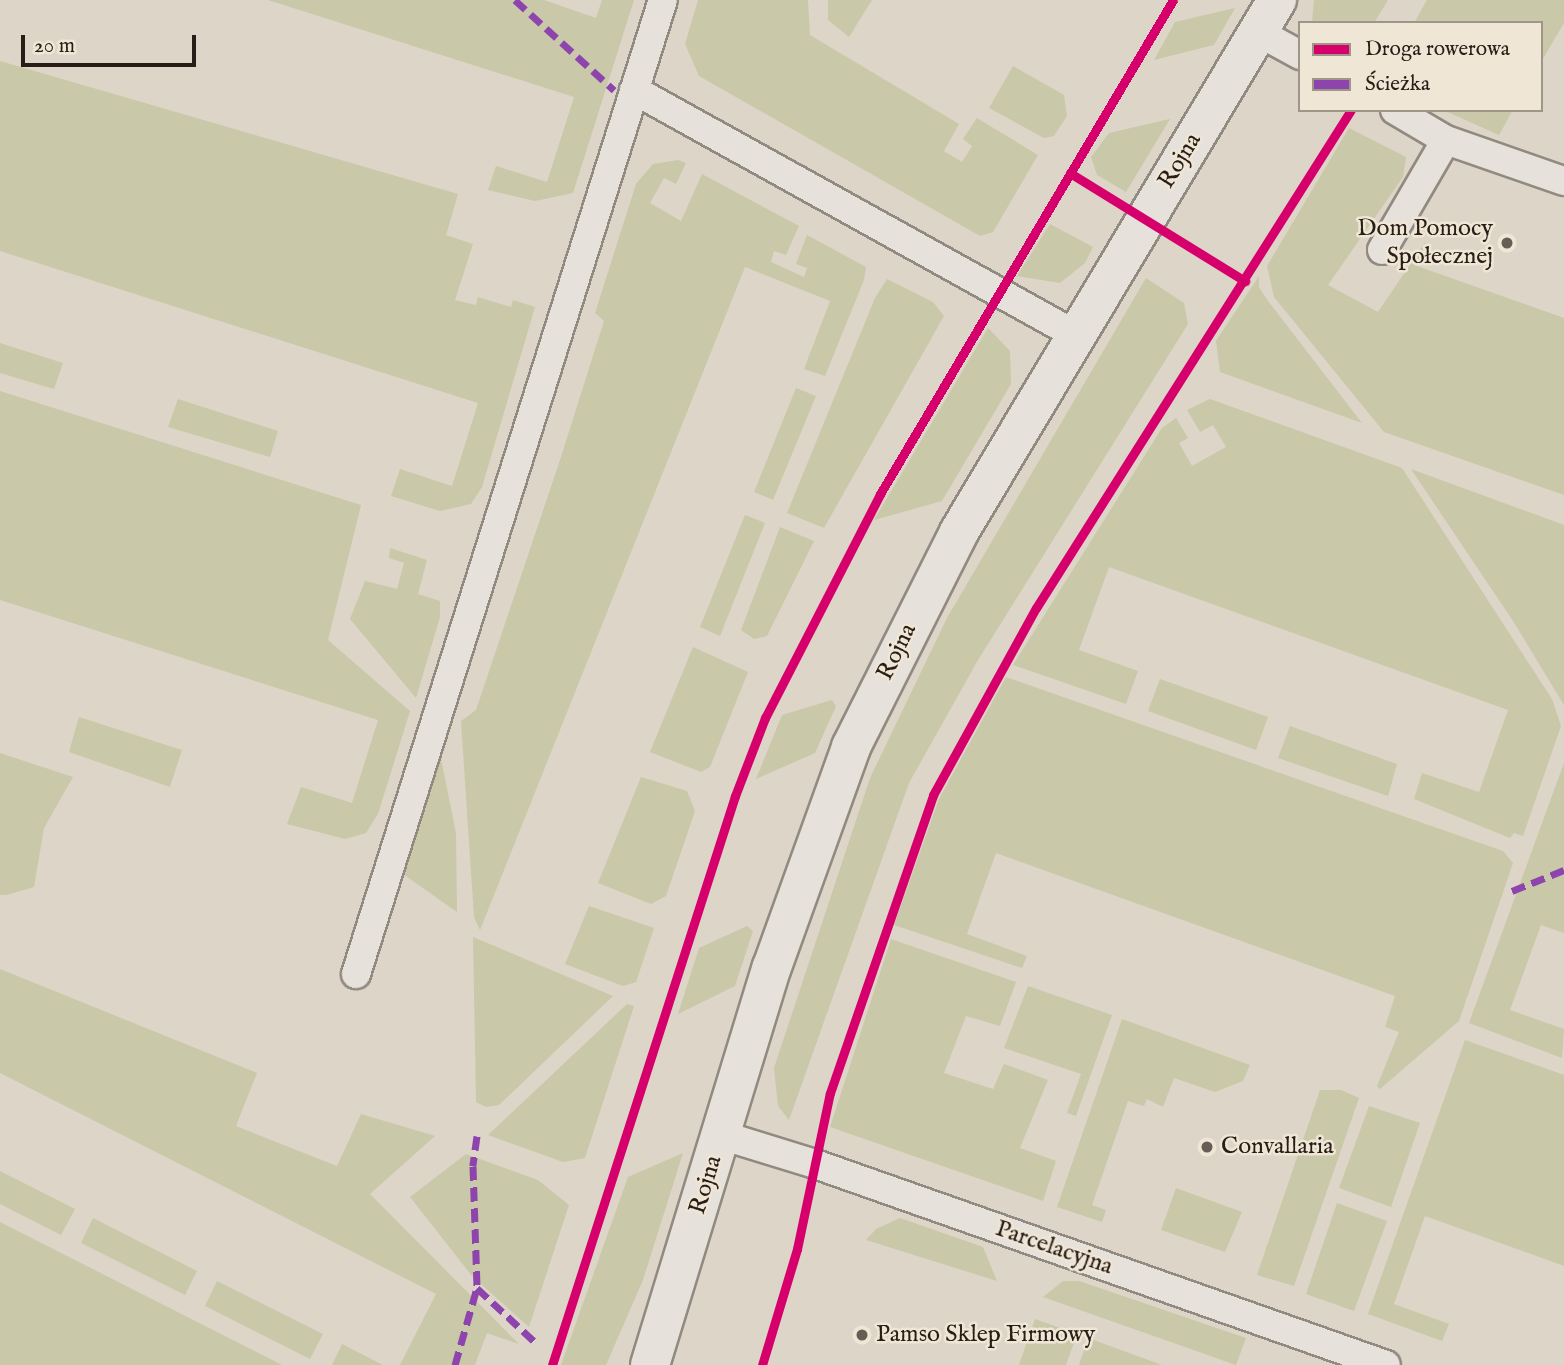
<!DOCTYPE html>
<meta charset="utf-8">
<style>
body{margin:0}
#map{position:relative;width:1564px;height:1365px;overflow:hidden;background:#ddd5c7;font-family:"IM FELL English",serif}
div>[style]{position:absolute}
.green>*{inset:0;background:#c9c8a8}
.roads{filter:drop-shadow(2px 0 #908a81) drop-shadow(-2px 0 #908a81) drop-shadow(0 2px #908a81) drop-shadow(0 -2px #908a81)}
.lane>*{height:28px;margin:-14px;padding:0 14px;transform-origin:14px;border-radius:14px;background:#e6e1da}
.secondary>*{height:38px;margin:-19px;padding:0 19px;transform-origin:19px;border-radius:19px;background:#e6e1da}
.quiet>*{height:7px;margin-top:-3.5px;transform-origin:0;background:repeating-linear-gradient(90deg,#8e44ad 0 14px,transparent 0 21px)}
.cycleway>*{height:9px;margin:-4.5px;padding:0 4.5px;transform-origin:4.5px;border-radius:4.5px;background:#d6006c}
.dots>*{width:19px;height:19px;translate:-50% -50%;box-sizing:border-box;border:4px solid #efe6d5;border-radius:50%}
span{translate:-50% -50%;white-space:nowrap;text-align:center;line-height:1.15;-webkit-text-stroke:5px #efe6d5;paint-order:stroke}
.street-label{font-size:24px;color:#281d17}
.poi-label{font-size:24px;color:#281d17}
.right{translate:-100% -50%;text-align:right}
.left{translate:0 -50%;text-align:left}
.legend{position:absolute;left:1298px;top:21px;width:245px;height:91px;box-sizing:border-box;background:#efe6d5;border:2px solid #9f9689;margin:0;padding:9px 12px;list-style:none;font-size:21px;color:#281d17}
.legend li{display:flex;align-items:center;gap:14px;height:35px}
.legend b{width:35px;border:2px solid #9f9689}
.scale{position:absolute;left:21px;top:35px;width:175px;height:32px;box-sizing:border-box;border:4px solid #281d17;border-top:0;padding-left:9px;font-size:21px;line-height:24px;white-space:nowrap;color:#281d17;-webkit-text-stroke:5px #efe6d5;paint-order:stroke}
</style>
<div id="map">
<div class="green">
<i style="clip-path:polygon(268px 0,544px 0,596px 18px,602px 0,634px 0,573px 193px,535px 201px,488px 190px,496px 166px,547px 182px,574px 97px)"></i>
<i style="clip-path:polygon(698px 0,808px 0,810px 35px,959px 124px,944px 151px,962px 162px,972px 146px,963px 139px,977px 118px,1038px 155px,993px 232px,980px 236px,699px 76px,685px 44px)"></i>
<i style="clip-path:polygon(828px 0,872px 0,849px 37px,828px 20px)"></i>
<i style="clip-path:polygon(1314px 0,1388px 0,1374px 23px,1312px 23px)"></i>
<i style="clip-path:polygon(1427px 0,1564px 0,1564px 23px,1541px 62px,1541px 23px,1414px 23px)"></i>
<i style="clip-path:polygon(1235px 8px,1214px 45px,1154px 60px,1175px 22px)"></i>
<i style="clip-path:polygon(0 61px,458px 194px,446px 235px,473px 244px,455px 300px,476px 305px,478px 297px,511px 307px,513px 300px,535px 307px,482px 487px,471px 504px,440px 511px,391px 496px,400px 469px,452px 486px,478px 403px,0 251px)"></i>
<i style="clip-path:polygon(1013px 66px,1064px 95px,1067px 116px,1054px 136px,1044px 138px,989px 108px)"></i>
<i style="clip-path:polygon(1443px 110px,1513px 110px,1499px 135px)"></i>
<i style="clip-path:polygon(1170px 119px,1126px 192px,1097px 175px,1091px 157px,1109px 133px)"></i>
<i style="clip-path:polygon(1349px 128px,1406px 157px,1403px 177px,1328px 285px,1378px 312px,1426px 241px,1417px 266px,1564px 318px,1564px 495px,1384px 432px,1274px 297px,1267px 266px)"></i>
<i style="clip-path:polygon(678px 160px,686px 163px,676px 184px,664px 178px,650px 203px,681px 221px,702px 174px,799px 226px,786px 255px,774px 251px,771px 262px,804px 277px,807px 268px,796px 264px,807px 235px,866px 267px,864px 280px,825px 376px,804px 369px,830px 301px,745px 267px,480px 930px,474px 917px,461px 721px,476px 710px,560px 460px,604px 321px,595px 313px,636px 184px,653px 164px)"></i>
<i style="clip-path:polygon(1050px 224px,1093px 247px,1085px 263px,1060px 283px,1017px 276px)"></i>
<i style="clip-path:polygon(1259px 276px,1259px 287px,1268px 301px,1362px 423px,1220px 372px,1216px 341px)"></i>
<i style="clip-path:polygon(1146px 278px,1184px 303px,1188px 324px,978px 660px,909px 783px,789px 1120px,778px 1106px,774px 1068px,870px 778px,947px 618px)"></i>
<i style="clip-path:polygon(887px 279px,933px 302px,944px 316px,824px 528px,787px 513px,875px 298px)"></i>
<i style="clip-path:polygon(988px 328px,1010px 351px,1011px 384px,942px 501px,874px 520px)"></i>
<i style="clip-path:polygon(0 343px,63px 363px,54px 389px,0 373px)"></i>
<i style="clip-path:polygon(796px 388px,816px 396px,773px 500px,754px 492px)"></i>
<i style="clip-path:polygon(0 391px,361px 505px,328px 640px,410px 711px,378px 814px,366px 833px,345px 839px,287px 824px,301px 787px,352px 803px,378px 720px,0 600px)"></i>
<i style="clip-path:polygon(178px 399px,278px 431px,270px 457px,168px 427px)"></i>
<i style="clip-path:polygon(1210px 399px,1402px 468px,1552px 699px,1561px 726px,1523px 836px,1514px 833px,1510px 838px,1414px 799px,1422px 773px,1479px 792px,1508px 710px,1109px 567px,1079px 650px,1138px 671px,1126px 704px,1013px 665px,1162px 428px,1176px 418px,1188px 438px,1179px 443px,1192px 466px,1226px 447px,1213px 425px,1200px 432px,1187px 410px)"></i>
<i style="clip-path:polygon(1411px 469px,1564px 525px,1564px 705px,1515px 624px)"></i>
<i style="clip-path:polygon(745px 515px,765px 523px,720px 636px,700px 627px)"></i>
<i style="clip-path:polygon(780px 527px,814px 541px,767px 636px,754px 639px,741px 630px)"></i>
<i style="clip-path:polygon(390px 548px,427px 560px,418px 594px,440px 601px,440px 617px,416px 698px,350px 619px,365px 581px,397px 589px,404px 563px,389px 558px)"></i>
<i style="clip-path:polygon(693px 647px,748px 672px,710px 767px,701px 772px,650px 752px)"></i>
<i style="clip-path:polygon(1006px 677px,1503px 851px,1513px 863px,1459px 1021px,1380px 1089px,1377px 1086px,1399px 1032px,1385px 1027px,1395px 996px,996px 853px,967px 934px,1027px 956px,1022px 968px,894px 925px,939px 799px)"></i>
<i style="clip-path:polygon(1160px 679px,1268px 717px,1256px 750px,1148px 711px)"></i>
<i style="clip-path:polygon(832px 700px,836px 706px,815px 753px,756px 779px,782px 715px)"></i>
<i style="clip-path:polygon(79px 717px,182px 750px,170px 787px,69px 752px)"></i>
<i style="clip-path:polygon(1290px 726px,1397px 764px,1388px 796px,1278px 758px)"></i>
<i style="clip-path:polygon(0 753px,73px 777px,44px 828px,34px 887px,6px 895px,0 895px)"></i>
<i style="clip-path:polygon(440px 754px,456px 833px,457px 912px,403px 874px)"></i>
<i style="clip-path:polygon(1564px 763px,1564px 933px,1541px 925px,1510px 1010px,1564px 1029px,1562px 1058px,1469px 1023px)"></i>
<i style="clip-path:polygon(641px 777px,687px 791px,695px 811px,666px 896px,651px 904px,598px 883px)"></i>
<i style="clip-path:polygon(589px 906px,654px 928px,636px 982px,623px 986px,565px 964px)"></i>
<i style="clip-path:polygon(747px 926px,753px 931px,735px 986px,678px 1014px,699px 948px)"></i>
<i style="clip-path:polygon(473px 937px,613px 996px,499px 1105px,486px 1107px,476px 1102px)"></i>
<i style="clip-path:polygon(891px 939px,1016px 982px,1000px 1026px,966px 1016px,944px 1073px,993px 1089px,1004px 1064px,1048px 1080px,1020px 1148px,1056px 1161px,1043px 1201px,830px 1127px)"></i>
<i style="clip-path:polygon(0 969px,257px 1073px,236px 1126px,337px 1166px,361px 1114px,435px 1136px,370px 1194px,519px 1344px,487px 1333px,475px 1365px,400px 1365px,436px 1294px,0 1073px)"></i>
<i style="clip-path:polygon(1028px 986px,1112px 1015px,1076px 1116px,1067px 1113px,1081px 1074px,1004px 1048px)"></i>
<i style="clip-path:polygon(627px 1004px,634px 1006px,585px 1158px,563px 1162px,488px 1135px)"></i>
<i style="clip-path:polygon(1122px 1019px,1250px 1065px,1243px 1081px,1215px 1092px,1174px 1078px,1163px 1107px,1147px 1099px,1144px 1106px,1128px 1101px,1092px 1205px,1106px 1210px,1102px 1222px,1057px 1207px)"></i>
<i style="clip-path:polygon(1465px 1040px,1564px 1075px,1564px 1266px,1425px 1216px,1394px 1304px,1449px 1324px,1442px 1341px,1368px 1314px)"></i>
<i style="clip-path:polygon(1320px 1090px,1341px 1090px,1359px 1098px,1294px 1286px,1257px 1275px)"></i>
<i style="clip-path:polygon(1369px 1106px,1420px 1123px,1391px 1207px,1339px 1188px)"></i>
<i style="clip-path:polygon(683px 1153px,643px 1280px,606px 1365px,561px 1365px,628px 1177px)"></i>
<i style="clip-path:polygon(466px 1154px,538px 1180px,569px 1205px,529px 1327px,472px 1276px,410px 1197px)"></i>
<i style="clip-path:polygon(0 1171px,75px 1209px,61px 1235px,0 1204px)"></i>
<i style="clip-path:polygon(1176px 1188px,1242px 1212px,1225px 1252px,1161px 1230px)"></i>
<i style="clip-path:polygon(1337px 1203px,1387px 1221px,1354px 1311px,1306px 1294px)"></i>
<i style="clip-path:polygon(93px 1218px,197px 1271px,185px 1295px,81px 1243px)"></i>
<i style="clip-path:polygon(900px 1218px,983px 1247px,997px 1281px,866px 1240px,876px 1229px)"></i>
<i style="clip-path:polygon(0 1222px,282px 1365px,0 1365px)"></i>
<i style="clip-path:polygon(217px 1281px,323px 1334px,310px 1359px,205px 1306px)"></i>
<i style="clip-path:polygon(1063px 1281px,1079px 1281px,1246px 1338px,1236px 1365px,1043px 1297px)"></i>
<i style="clip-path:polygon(1035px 1319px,1077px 1334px,1066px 1365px,1019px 1365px)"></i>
<i style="clip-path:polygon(1088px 1338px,1162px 1365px,1079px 1365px)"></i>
<i style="clip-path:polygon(342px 1344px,383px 1365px,332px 1365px)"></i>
</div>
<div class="roads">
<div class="lane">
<i style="left:1258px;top:32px;width:48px;rotate:28.7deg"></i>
<i style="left:634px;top:90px;width:505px;rotate:29deg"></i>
<i style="left:1395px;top:110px;width:59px;rotate:30.5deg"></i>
<i style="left:1446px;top:140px;width:125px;rotate:19.2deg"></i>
<i style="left:1382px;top:250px;width:127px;rotate:-59.8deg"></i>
<i style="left:356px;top:974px;width:1021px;rotate:-72.51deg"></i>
<i style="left:721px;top:1135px;width:98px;rotate:17.1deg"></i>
<i style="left:815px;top:1164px;width:605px;rotate:19.39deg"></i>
</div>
<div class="secondary">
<i style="left:650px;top:1365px;width:416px;rotate:-73deg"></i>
<i style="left:772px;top:967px;width:234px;rotate:-70.2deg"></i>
<i style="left:851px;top:747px;width:241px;rotate:-63.3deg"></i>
<i style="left:959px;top:532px;width:620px;rotate:-59.13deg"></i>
</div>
</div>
<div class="quiet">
<i style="left:515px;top:0;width:134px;rotate:42.3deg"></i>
<i style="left:1512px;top:891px;width:56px;rotate:-22deg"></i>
<i style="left:477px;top:1136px;width:30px;rotate:98deg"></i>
<i style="left:473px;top:1166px;width:122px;rotate:88.1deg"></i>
<i style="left:477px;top:1288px;width:82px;rotate:43deg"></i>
<i style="left:455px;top:1365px;width:80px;rotate:-74.1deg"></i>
</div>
<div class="cycleway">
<i style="left:1070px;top:173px;width:206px;rotate:31.7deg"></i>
<i style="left:552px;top:1365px;width:598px;rotate:-72.17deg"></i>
<i style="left:735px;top:796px;width:84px;rotate:-69deg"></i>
<i style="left:765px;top:718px;width:252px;rotate:-62.8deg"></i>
<i style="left:880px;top:494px;width:574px;rotate:-59.33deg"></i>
<i style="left:762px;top:1365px;width:121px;rotate:-73.2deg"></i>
<i style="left:797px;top:1249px;width:159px;rotate:-78.1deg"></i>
<i style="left:830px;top:1093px;width:315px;rotate:-70.9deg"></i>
<i style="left:933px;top:795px;width:213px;rotate:-61.2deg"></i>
<i style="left:1036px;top:608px;width:589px;rotate:-57.69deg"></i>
</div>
<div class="dots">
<i style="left:1507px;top:243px;background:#675d55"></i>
<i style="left:1207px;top:1147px;background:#675d55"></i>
<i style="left:862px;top:1335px;background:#675d55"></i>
</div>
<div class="street-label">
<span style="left:1180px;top:161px;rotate:-59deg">Rojna</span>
<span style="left:897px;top:652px;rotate:-64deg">Rojna</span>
<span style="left:706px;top:1185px;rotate:-73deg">Rojna</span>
<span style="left:1054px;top:1248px;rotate:19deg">Parcelacyjna</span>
</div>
<div class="poi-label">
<span class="right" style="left:1493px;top:243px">Dom Pomocy<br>Społecznej</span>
<span class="left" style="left:1221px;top:1147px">Convallaria</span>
<span class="left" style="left:876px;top:1335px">Pamso Sklep Firmowy</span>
</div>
<ul class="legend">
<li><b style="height:9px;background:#d6006c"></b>Droga rowerowa</li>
<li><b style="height:9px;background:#8e44ad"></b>Ścieżka</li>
</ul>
<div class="scale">20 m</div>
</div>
